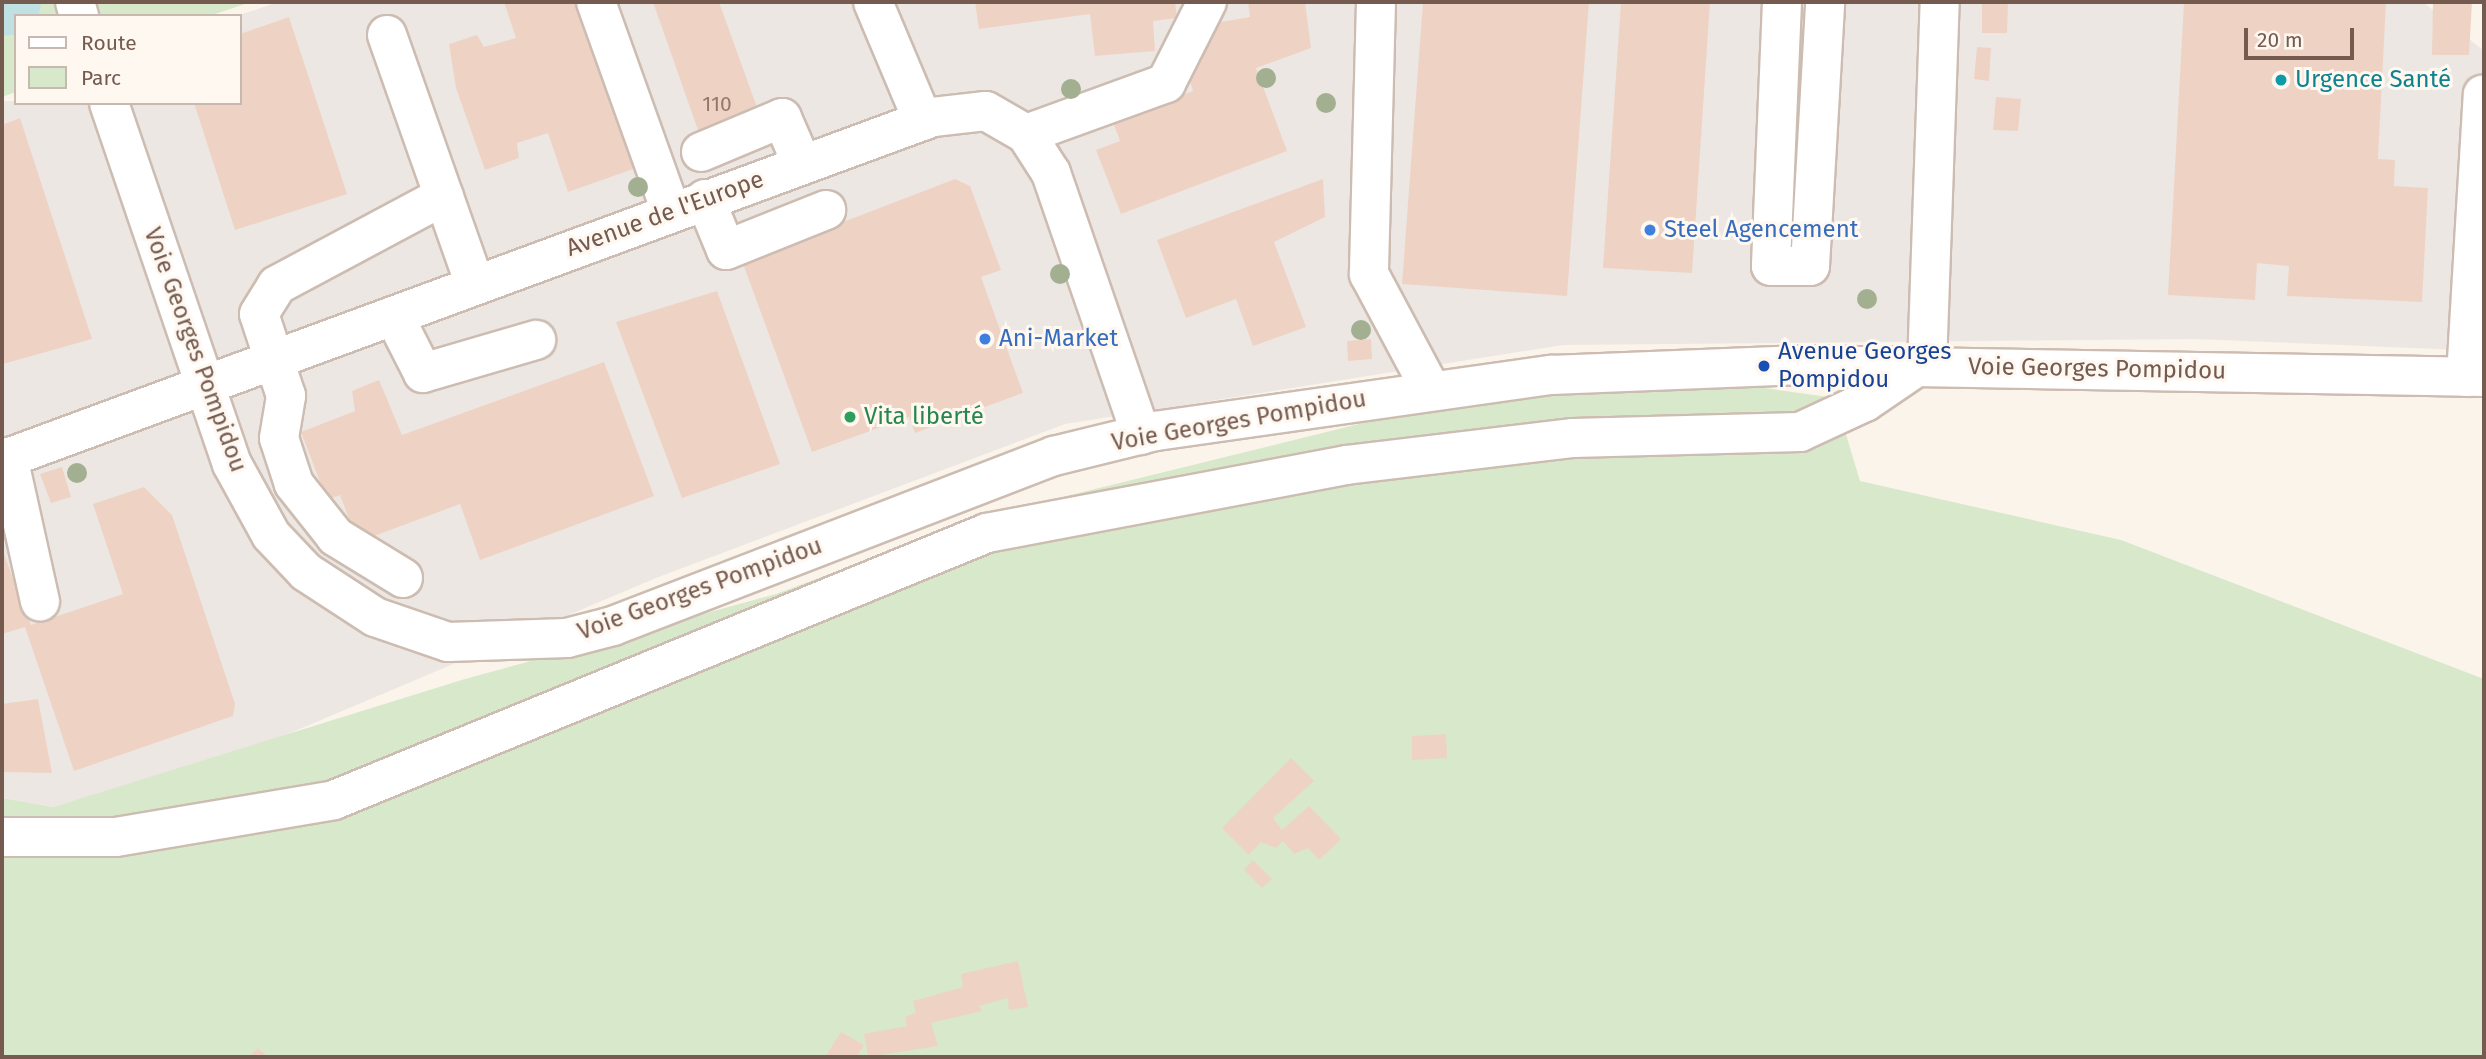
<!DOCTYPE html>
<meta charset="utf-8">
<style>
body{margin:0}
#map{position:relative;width:2486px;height:1059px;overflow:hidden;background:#fbf4eb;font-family:"Fira Sans",sans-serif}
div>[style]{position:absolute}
.industrial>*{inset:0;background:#ede7e3}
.green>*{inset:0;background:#d8e8ca}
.river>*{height:66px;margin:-33px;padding:0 33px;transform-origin:33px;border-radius:33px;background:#c0e1e4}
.building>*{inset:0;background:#eed3c5}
.roads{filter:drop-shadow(2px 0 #cdbcb1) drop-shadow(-2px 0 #cdbcb1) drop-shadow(0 2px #cdbcb1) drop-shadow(0 -2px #cdbcb1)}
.minor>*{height:38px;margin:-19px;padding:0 19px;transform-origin:19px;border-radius:19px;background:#fff}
.trees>*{width:20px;height:20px;margin:-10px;border-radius:50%;background:#a2b091}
.dots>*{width:19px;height:19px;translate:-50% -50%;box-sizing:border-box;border:4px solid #fef8f1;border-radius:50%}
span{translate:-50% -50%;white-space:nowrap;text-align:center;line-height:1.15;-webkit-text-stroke:6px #fef8f1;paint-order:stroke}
.number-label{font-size:21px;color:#93786c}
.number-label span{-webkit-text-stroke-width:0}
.culture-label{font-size:24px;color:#0d838f}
.left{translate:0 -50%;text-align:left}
.street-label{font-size:24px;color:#755a4f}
.shop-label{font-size:24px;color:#366cbe}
.transit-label{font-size:24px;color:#164399}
.leisure-label{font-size:24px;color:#27864d}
.frame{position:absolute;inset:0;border:4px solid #755a4f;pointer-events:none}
.legend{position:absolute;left:14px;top:14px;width:228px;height:91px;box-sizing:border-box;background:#fef8f1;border:2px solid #c7b9b0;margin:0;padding:9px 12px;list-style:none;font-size:21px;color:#755a4f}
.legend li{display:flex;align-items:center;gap:14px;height:35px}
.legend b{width:35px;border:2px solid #c7b9b0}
.scale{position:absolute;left:2244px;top:28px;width:110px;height:32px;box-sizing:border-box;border:4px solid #755a4f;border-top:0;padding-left:9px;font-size:21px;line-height:24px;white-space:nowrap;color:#755a4f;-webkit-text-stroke:5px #fef8f1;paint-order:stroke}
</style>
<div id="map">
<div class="industrial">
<i style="clip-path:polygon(278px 2px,2423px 2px,2484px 51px,2484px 351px,2195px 339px,1563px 345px,1065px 424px,656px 578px,262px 745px,53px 807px,2px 798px,2px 101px,240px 103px,237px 16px)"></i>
</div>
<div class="green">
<i style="clip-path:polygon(2px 2px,251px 2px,209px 16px,16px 16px,16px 92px,2px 97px)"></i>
<i style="clip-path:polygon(1750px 386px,1835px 398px,1860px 481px,2121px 540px,2484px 679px,2484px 1057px,2px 1057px,2px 798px,53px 807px,465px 679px,776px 594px,982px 517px,1383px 418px,1557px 393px)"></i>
</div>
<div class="river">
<i style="left:2px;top:3px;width:6px;rotate:-9deg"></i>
</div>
<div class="building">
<i style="clip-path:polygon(504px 2px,583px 2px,639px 167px,568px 192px,548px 133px,517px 143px,519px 158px,485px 170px,456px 88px,449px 44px,477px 35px,484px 47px,516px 38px)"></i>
<i style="clip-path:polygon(653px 2px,719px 2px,759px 113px,699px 133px)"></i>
<i style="clip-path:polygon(975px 2px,1175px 2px,1177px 18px,1153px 21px,1155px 51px,1095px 56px,1090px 14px,979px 29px)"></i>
<i style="clip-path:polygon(1248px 2px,1305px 2px,1311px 48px,1256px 68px,1287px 151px,1121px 214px,1096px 150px,1120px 141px,1113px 122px,1193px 91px,1185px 65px,1221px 22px,1250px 17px)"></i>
<i style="clip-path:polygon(1423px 2px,1589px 2px,1567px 296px,1402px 284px)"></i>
<i style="clip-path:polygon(1621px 2px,1710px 2px,1692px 273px,1603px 268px)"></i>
<i style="clip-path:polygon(1982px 2px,2008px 2px,2007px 33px,1982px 33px)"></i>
<i style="clip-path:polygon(2184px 2px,2386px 2px,2378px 159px,2395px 160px,2394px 186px,2428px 188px,2422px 302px,2287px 296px,2289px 266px,2257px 263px,2255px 300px,2168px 295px)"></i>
<i style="clip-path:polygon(2433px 2px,2472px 2px,2469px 55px,2432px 55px)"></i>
<i style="clip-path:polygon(289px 17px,347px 194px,235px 230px,194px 103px,240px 103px,240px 34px)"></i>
<i style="clip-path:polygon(1977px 47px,1991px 48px,1989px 81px,1974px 79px)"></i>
<i style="clip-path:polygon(1996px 97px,2021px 99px,2018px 131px,1993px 130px)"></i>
<i style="clip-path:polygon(20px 118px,92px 339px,3px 364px,2px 125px)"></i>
<i style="clip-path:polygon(955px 179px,970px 186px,1001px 270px,981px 277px,1023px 393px,915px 433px,909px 417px,812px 452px,742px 261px)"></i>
<i style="clip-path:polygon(1323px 179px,1325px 217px,1274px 242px,1306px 327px,1253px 346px,1236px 299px,1186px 318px,1157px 240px)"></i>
<i style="clip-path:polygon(717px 291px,780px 464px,682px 498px,616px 322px)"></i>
<i style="clip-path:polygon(1371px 339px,1372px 359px,1348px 361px,1347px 341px)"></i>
<i style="clip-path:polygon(604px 362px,654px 496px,480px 560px,460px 504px,358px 542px,340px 495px,327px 500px,301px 432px,355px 411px,352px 391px,379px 380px,402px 435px)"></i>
<i style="clip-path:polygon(62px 467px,71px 497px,51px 503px,40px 474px)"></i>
<i style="clip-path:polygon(144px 487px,172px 515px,235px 704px,233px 716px,74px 771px,25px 627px,2px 634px,2px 549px,31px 625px,123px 594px,93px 504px)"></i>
<i style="clip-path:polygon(38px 699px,52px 773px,2px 772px,2px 704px)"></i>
<i style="clip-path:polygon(1446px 734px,1447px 758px,1412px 760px,1412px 736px)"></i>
<i style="clip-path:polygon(1291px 758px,1314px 781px,1273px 818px,1282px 830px,1309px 806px,1341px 839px,1319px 860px,1308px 848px,1294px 854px,1283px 841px,1276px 848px,1261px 842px,1249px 855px,1222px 828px)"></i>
<i style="clip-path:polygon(1253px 860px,1272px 879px,1262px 888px,1244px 870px)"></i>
<i style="clip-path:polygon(1018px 961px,1028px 1007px,1009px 1010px,1008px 998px,979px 1006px,982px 1011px,931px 1023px,938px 1046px,868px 1057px,864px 1034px,907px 1026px,905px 1017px,916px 1013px,913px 1001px,963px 987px,961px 974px)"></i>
<i style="clip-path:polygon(841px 1032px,864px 1045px,857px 1057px,825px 1057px)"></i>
<i style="clip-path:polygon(258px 1048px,268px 1057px,249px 1057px)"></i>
</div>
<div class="roads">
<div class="minor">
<i style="left:75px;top:2px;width:15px;rotate:74deg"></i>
<i style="left:596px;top:2px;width:222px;rotate:70.3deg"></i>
<i style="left:873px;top:2px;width:129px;rotate:67.2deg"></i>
<i style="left:1376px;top:2px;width:272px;rotate:91.5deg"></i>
<i style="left:1369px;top:274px;width:132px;rotate:61.9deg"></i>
<i style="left:1782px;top:2px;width:264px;rotate:92.4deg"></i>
<i style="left:1771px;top:266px;width:39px"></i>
<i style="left:1810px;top:266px;width:264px;rotate:-86.7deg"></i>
<i style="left:387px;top:35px;width:265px;rotate:70.6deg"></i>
<i style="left:109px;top:103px;width:381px;rotate:71.2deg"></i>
<i style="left:232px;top:464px;width:81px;rotate:61.2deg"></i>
<i style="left:271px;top:535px;width:51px;rotate:46.6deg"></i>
<i style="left:306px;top:572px;width:82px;rotate:33.1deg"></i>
<i style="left:375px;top:617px;width:77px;rotate:18.9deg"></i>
<i style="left:448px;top:642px;width:119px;rotate:-1.9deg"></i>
<i style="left:567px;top:638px;width:48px;rotate:-14.6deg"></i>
<i style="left:613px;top:626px;width:473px;rotate:-21.1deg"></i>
<i style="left:1054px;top:456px;width:105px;rotate:-13.8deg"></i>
<i style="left:1156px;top:431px;width:399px;rotate:-8.1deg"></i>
<i style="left:1551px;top:375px;width:251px;rotate:-2.3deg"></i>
<i style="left:1802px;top:365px;width:682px;rotate:1.01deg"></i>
<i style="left:1026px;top:134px;width:149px;rotate:-20deg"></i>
<i style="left:1166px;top:83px;width:91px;rotate:-63.2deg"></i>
<i style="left:701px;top:152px;width:88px;rotate:-22.8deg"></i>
<i style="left:782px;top:118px;width:50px;rotate:66.5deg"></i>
<i style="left:705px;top:199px;width:55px;rotate:67.6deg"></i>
<i style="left:726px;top:250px;width:108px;rotate:-21.8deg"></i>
<i style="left:394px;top:316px;width:64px;rotate:63deg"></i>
<i style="left:423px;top:373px;width:118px;rotate:-16.3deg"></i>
<i style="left:1927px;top:366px;width:364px;rotate:-88deg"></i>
<i style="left:2466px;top:377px;width:283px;rotate:-86.6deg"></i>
<i style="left:8px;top:457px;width:148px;rotate:77.5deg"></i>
<i style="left:2px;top:460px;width:992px;rotate:-20.22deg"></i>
<i style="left:933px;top:117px;width:53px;rotate:-6.5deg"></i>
<i style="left:986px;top:111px;width:46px;rotate:29.9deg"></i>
<i style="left:1026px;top:134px;width:46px;rotate:57.3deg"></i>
<i style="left:1051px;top:173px;width:277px;rotate:71deg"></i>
<i style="left:403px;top:578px;width:79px;rotate:-148.5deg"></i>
<i style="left:336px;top:537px;width:68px;rotate:-128.4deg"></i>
<i style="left:294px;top:484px;width:48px;rotate:-108.1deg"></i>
<i style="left:279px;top:438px;width:43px;rotate:-80.5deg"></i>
<i style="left:286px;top:396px;width:86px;rotate:-108.2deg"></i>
<i style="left:259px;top:314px;width:34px;rotate:-58deg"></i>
<i style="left:277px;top:285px;width:189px;rotate:-28.1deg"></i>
<i style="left:2px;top:837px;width:114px"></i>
<i style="left:116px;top:837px;width:221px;rotate:-9.6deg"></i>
<i style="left:334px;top:800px;width:705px;rotate:-22.24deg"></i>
<i style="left:987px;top:533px;width:365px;rotate:-10.7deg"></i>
<i style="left:1346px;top:465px;width:229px;rotate:-6.8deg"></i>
<i style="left:1573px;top:438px;width:227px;rotate:-1.5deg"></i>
<i style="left:1800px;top:432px;width:72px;rotate:-24.8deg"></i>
<i style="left:1865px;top:402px;width:64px;rotate:-34.2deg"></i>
</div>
</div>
<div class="trees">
<i style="left:1266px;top:78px"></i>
<i style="left:1071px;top:89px"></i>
<i style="left:1326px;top:103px"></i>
<i style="left:638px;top:187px"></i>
<i style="left:1060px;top:274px"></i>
<i style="left:1867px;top:299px"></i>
<i style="left:1361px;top:330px"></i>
<i style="left:77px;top:473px"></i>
</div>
<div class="dots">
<i style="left:2281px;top:80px;background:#0f9aa8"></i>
<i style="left:1650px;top:230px;background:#3f7fe0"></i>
<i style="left:985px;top:339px;background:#3f7fe0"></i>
<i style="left:1764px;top:366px;background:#1a4fb4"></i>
<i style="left:850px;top:417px;background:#2e9e5b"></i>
</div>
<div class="number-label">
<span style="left:717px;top:104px">110</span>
</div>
<div class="culture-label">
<span class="left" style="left:2295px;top:80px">Urgence Santé</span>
</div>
<div class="street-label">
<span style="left:665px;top:214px;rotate:-20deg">Avenue de l'Europe</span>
<span style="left:195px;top:350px;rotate:70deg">Voie Georges Pompidou</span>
<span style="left:2097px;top:369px;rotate:1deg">Voie Georges Pompidou</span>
<span style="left:1239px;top:421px;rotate:-10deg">Voie Georges Pompidou</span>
<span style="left:700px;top:589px;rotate:-20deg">Voie Georges Pompidou</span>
</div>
<div class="shop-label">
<span class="left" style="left:1664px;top:230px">Steel Agencement</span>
<span class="left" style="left:999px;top:339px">Ani-Market</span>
</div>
<div class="transit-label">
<span class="left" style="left:1778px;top:366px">Avenue Georges<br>Pompidou</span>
</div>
<div class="leisure-label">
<span class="left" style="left:864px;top:417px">Vita liberté</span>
</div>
<div class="frame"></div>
<ul class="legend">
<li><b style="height:9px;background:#fff"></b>Route</li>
<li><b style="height:19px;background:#d8e8ca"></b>Parc</li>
</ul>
<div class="scale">20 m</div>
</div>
